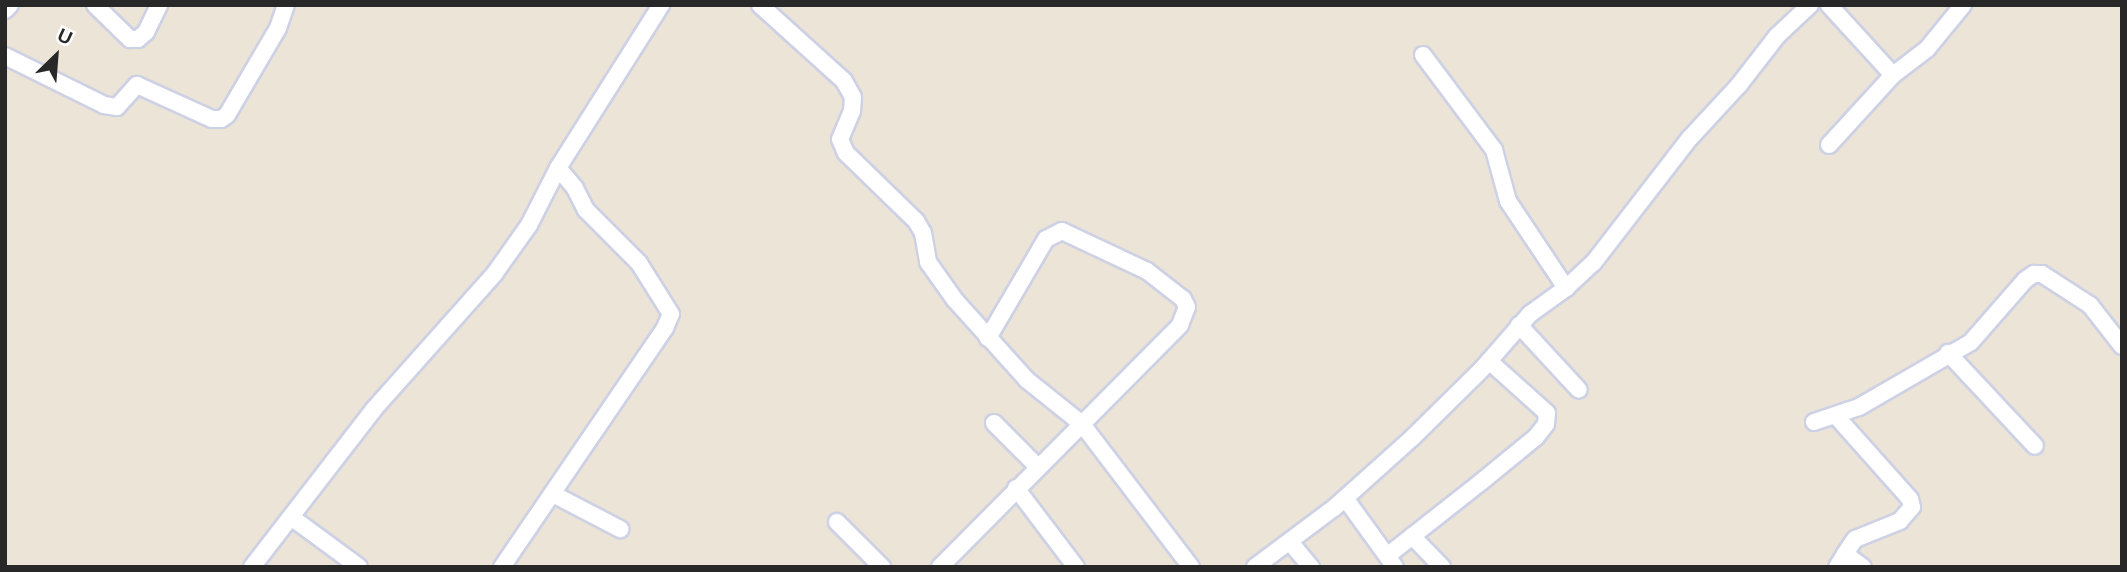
<!DOCTYPE html>
<style>
body{margin:0}
#map{position:relative;width:2127px;height:572px;overflow:hidden;background:#ede4d8;font-family:Arial,sans-serif}
div>[style]{position:absolute}
.roads{filter:drop-shadow(2px 0 #cdd1e4) drop-shadow(-2px 0 #cdd1e4) drop-shadow(0 2px #cdd1e4) drop-shadow(0 -2px #cdd1e4)}
.street>*{height:16px;margin:-8px;padding:0 8px;transform-origin:8px;border-radius:8px;background:#fff}
span{translate:-50% -50%;white-space:nowrap;text-align:center;line-height:1.15;-webkit-text-stroke:5px #fff;paint-order:stroke}
.frame{position:absolute;inset:0;border:7px solid #282828;pointer-events:none}
.north{position:absolute;left:21px;top:21px;width:70px;height:70px;-webkit-text-stroke:5px #fff;paint-order:stroke;rotate:25deg;font-size:19px;font-weight:700;line-height:28px;text-align:center;color:#282828}
.north::after{content:'';display:block;margin:auto;width:24px;height:32px;background:#282828;clip-path:polygon(50% 0,100% 100%,50% 72%,0 100%)}
</style>
<div id="map">
<div class="roads">
<div class="street">
<i style="left:95px;top:5px;width:49px;rotate:44.2deg"></i>
<i style="left:130px;top:39px;width:8px"></i>
<i style="left:138px;top:39px;width:11px;rotate:-41deg"></i>
<i style="left:146px;top:32px;width:30px;rotate:-64deg"></i>
<i style="left:760px;top:5px;width:113px;rotate:42.1deg"></i>
<i style="left:844px;top:81px;width:18px;rotate:61deg"></i>
<i style="left:853px;top:97px;width:14px;rotate:94deg"></i>
<i style="left:852px;top:111px;width:30px;rotate:113deg"></i>
<i style="left:840px;top:139px;width:15px;rotate:67deg"></i>
<i style="left:846px;top:153px;width:98px;rotate:44.2deg"></i>
<i style="left:916px;top:221px;width:14px;rotate:60deg"></i>
<i style="left:923px;top:233px;width:29px;rotate:80deg"></i>
<i style="left:928px;top:262px;width:47px;rotate:54.6deg"></i>
<i style="left:955px;top:300px;width:108px;rotate:48deg"></i>
<i style="left:1027px;top:380px;width:70px;rotate:38.7deg"></i>
<i style="left:1082px;top:424px;width:180px;rotate:52.7deg"></i>
<i style="left:1829px;top:5px;width:95px;rotate:47.6deg"></i>
<i style="left:1893px;top:75px;width:43px;rotate:-37.4deg"></i>
<i style="left:1927px;top:49px;width:57px;rotate:-50.7deg"></i>
<i style="left:5px;top:10px;width:7px;rotate:-45deg"></i>
<i style="left:1423px;top:55px;width:119px;rotate:53.2deg"></i>
<i style="left:1494px;top:150px;width:53px;rotate:74.6deg"></i>
<i style="left:1508px;top:201px;width:105px;rotate:56.3deg"></i>
<i style="left:5px;top:56px;width:110px;rotate:26.3deg"></i>
<i style="left:104px;top:105px;width:13px;rotate:9deg"></i>
<i style="left:117px;top:107px;width:30px;rotate:-48deg"></i>
<i style="left:137px;top:85px;width:82px;rotate:24.4deg"></i>
<i style="left:212px;top:119px;width:9px"></i>
<i style="left:221px;top:119px;width:7px;rotate:-34deg"></i>
<i style="left:227px;top:115px;width:101px;rotate:-59.6deg"></i>
<i style="left:278px;top:28px;width:24px;rotate:-71deg"></i>
<i style="left:1829px;top:145px;width:95px;rotate:-47.6deg"></i>
<i style="left:1519px;top:325px;width:88px;rotate:47.3deg"></i>
<i style="left:1948px;top:353px;width:127px;rotate:46.9deg"></i>
<i style="left:1836px;top:416px;width:111px;rotate:48.3deg"></i>
<i style="left:1910px;top:499px;width:8px;rotate:76deg"></i>
<i style="left:1912px;top:507px;width:18px;rotate:131deg"></i>
<i style="left:1900px;top:521px;width:48px;rotate:158.2deg"></i>
<i style="left:1855px;top:539px;width:18px;rotate:124deg"></i>
<i style="left:1814px;top:422px;width:47px;rotate:-18.4deg"></i>
<i style="left:1859px;top:407px;width:129px;rotate:-30.1deg"></i>
<i style="left:1971px;top:342px;width:82px;rotate:-48.9deg"></i>
<i style="left:2025px;top:280px;width:11px;rotate:-34deg"></i>
<i style="left:2034px;top:274px;width:8px"></i>
<i style="left:2042px;top:274px;width:57px;rotate:32.9deg"></i>
<i style="left:2090px;top:305px;width:52px;rotate:52deg"></i>
<i style="left:994px;top:423px;width:62px;rotate:45deg"></i>
<i style="left:1016px;top:488px;width:99px;rotate:52.8deg"></i>
<i style="left:553px;top:494px;width:76px;rotate:27.6deg"></i>
<i style="left:1345px;top:498px;width:85px;rotate:54.1deg"></i>
<i style="left:291px;top:517px;width:84px;rotate:36.3deg"></i>
<i style="left:837px;top:522px;width:64px;rotate:45deg"></i>
<i style="left:1412px;top:536px;width:43px;rotate:45.9deg"></i>
<i style="left:1290px;top:542px;width:33px;rotate:50deg"></i>
<i style="left:1387px;top:556px;width:120px;rotate:-38.2deg"></i>
<i style="left:1481px;top:482px;width:71px;rotate:-39.3deg"></i>
<i style="left:1536px;top:437px;width:16px;rotate:-52deg"></i>
<i style="left:1546px;top:424px;width:11px;rotate:-85deg"></i>
<i style="left:1547px;top:413px;width:78px;rotate:-138.1deg"></i>
<i style="left:252px;top:567px;width:200px;rotate:-52.3deg"></i>
<i style="left:374px;top:409px;width:182px;rotate:-48.3deg"></i>
<i style="left:495px;top:273px;width:59px;rotate:-54.7deg"></i>
<i style="left:529px;top:225px;width:64px;rotate:-63deg"></i>
<i style="left:558px;top:168px;width:193px;rotate:-57.7deg"></i>
<i style="left:502px;top:567px;width:289px;rotate:-55.7deg"></i>
<i style="left:665px;top:328px;width:15px;rotate:-67deg"></i>
<i style="left:671px;top:314px;width:60px;rotate:-122.1deg"></i>
<i style="left:639px;top:263px;width:75px;rotate:-135deg"></i>
<i style="left:586px;top:210px;width:25px;rotate:-117deg"></i>
<i style="left:575px;top:188px;width:26px;rotate:-130deg"></i>
<i style="left:940px;top:567px;width:341px;rotate:-45.2deg"></i>
<i style="left:1180px;top:325px;width:19px;rotate:-69deg"></i>
<i style="left:1187px;top:307px;width:9px;rotate:-117deg"></i>
<i style="left:1183px;top:299px;width:46px;rotate:-142.1deg"></i>
<i style="left:1147px;top:271px;width:94px;rotate:-154.8deg"></i>
<i style="left:1062px;top:231px;width:18px;rotate:153deg"></i>
<i style="left:1046px;top:239px;width:115px;rotate:120.4deg"></i>
<i style="left:1255px;top:567px;width:99px;rotate:-36.8deg"></i>
<i style="left:1334px;top:508px;width:105px;rotate:-41.9deg"></i>
<i style="left:1412px;top:438px;width:98px;rotate:-44.6deg"></i>
<i style="left:1482px;top:369px;width:73px;rotate:-48.9deg"></i>
<i style="left:1530px;top:314px;width:44px;rotate:-35.8deg"></i>
<i style="left:1566px;top:288px;width:38px;rotate:-43deg"></i>
<i style="left:1594px;top:262px;width:157px;rotate:-52.3deg"></i>
<i style="left:1690px;top:138px;width:72px;rotate:-47.2deg"></i>
<i style="left:1739px;top:85px;width:62px;rotate:-52.2deg"></i>
<i style="left:1777px;top:36px;width:45px;rotate:-43.2deg"></i>
<i style="left:1837px;top:567px;width:15px;rotate:-58deg"></i>
<i style="left:1845px;top:554px;width:22px;rotate:36deg"></i>
</div>
</div>
<div class="frame"></div>
<div class="north">U</div>
</div>
